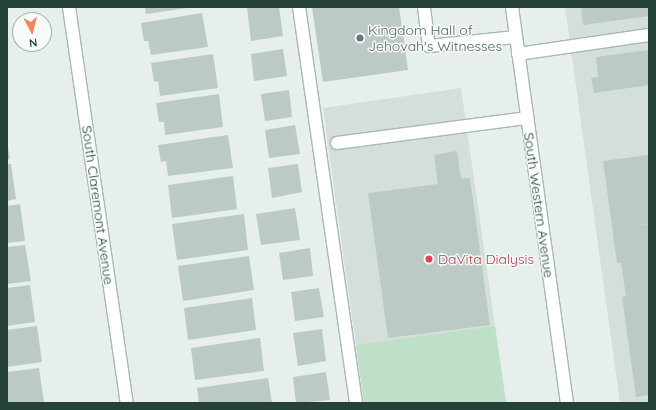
<!DOCTYPE html>
<style>
body{margin:0}
#map{position:relative;width:656px;height:410px;overflow:hidden;background:#e6efeb;font-family:Quicksand,sans-serif}
div>[style]{position:absolute}
.built>*{inset:0;background:#d4dfda}
.green>*{inset:0;background:#bfe0c8}
.building>*{inset:0;background:#bbcac4}
.roads{filter:drop-shadow(1px 0 #a8b8b2) drop-shadow(-1px 0 #a8b8b2) drop-shadow(0 1px #a8b8b2) drop-shadow(0 -1px #a8b8b2)}
.service>*{height:12px;margin:-6px;padding:0 6px;transform-origin:6px;border-radius:6px;background:#fff}
.minor>*{height:12px;margin:-6px;padding:0 6px;transform-origin:6px;border-radius:6px;background:#fff}
.secondary>*{height:12px;margin:-6px;padding:0 6px;transform-origin:6px;border-radius:6px;background:#fff}
.dots>*{width:11px;height:11px;translate:-50% -50%;box-sizing:border-box;border:2px solid #f7fbf9;border-radius:50%}
span{translate:-50% -50%;white-space:nowrap;text-align:center;line-height:1.15;-webkit-text-stroke:3px #f7fbf9;paint-order:stroke}
.worship-label{font-size:14px;color:#5b616d}
.left{translate:0 -50%;text-align:left}
.street-label{font-size:14px;color:#24423a}
.health-label{font-size:14px;color:#be3a42}
.frame{position:absolute;inset:0;border:8px solid #24423a;pointer-events:none}
.north{position:absolute;left:12px;top:12px;width:40px;height:40px;box-sizing:border-box;background:#f7fbf9;border:1px solid #a3b1ad;border-radius:50%;rotate:173deg;font-size:11px;font-weight:700;line-height:16px;text-align:center;color:#24423a}
.north::after{content:'';display:block;margin:auto;width:14px;height:18px;background:#f4845f;clip-path:polygon(50% 0,100% 100%,50% 72%,0 100%)}
</style>
<div id="map">
<div class="built">
<i style="clip-path:polygon(565px 7px,649px 7px,649px 403px,620px 403px)"></i>
<i style="clip-path:polygon(461px 88px,506px 403px,364px 403px,323px 108px)"></i>
</div>
<div class="green">
<i style="clip-path:polygon(495px 326px,506px 403px,364px 403px,356px 345px)"></i>
</div>
<div class="building">
<i style="clip-path:polygon(145px 7px,187px 7px,187px 8px,146px 14px)"></i>
<i style="clip-path:polygon(258px 7px,279px 7px,283px 36px,251px 41px,247px 8px)"></i>
<i style="clip-path:polygon(312px 7px,399px 7px,408px 70px,323px 82px)"></i>
<i style="clip-path:polygon(581px 7px,649px 7px,649px 16px,583px 25px)"></i>
<i style="clip-path:polygon(202px 13px,208px 47px,151px 55px,148px 41px,144px 41px,141px 23px)"></i>
<i style="clip-path:polygon(283px 49px,287px 76px,254px 81px,251px 54px)"></i>
<i style="clip-path:polygon(649px 50px,649px 85px,594px 93px,591px 78px,598px 77px,596px 57px)"></i>
<i style="clip-path:polygon(213px 54px,218px 88px,160px 96px,158px 81px,154px 82px,151px 63px)"></i>
<i style="clip-path:polygon(289px 90px,292px 117px,265px 121px,261px 94px)"></i>
<i style="clip-path:polygon(219px 94px,223px 127px,165px 135px,164px 122px,159px 122px,156px 103px)"></i>
<i style="clip-path:polygon(295px 125px,300px 154px,269px 158px,265px 130px)"></i>
<i style="clip-path:polygon(228px 135px,233px 168px,168px 176px,166px 161px,161px 162px,158px 145px)"></i>
<i style="clip-path:polygon(7px 141px,10px 159px,7px 160px)"></i>
<i style="clip-path:polygon(457px 151px,461px 179px,470px 178px,490px 325px,388px 338px,368px 193px,438px 184px,434px 155px)"></i>
<i style="clip-path:polygon(649px 155px,649px 223px,641px 225px,649px 224px,649px 395px,636px 397px,622px 297px,626px 296px,621px 263px,617px 263px,603px 161px)"></i>
<i style="clip-path:polygon(7px 164px,11px 164px,16px 199px,7px 201px)"></i>
<i style="clip-path:polygon(298px 164px,302px 192px,272px 198px,268px 168px)"></i>
<i style="clip-path:polygon(233px 176px,237px 209px,172px 218px,168px 185px)"></i>
<i style="clip-path:polygon(20px 204px,25px 241px,7px 243px,7px 206px)"></i>
<i style="clip-path:polygon(295px 208px,300px 240px,261px 245px,256px 214px)"></i>
<i style="clip-path:polygon(244px 214px,248px 250px,177px 260px,172px 224px)"></i>
<i style="clip-path:polygon(25px 245px,31px 281px,7px 284px,7px 247px)"></i>
<i style="clip-path:polygon(310px 248px,313px 276px,283px 280px,279px 253px)"></i>
<i style="clip-path:polygon(249px 256px,254px 290px,183px 301px,178px 266px)"></i>
<i style="clip-path:polygon(30px 285px,35px 322px,7px 326px,7px 288px)"></i>
<i style="clip-path:polygon(319px 288px,324px 317px,295px 321px,291px 292px)"></i>
<i style="clip-path:polygon(252px 298px,256px 330px,188px 340px,184px 308px)"></i>
<i style="clip-path:polygon(37px 326px,42px 362px,7px 367px,7px 330px)"></i>
<i style="clip-path:polygon(322px 329px,326px 361px,298px 366px,293px 333px)"></i>
<i style="clip-path:polygon(260px 338px,264px 371px,195px 380px,191px 348px)"></i>
<i style="clip-path:polygon(39px 368px,44px 403px,7px 403px,7px 372px)"></i>
<i style="clip-path:polygon(326px 372px,330px 400px,296px 403px,293px 377px)"></i>
<i style="clip-path:polygon(268px 378px,272px 403px,199px 403px,197px 388px)"></i>
</div>
<div class="roads">
<div class="service">
<i style="left:299px;top:7px;width:400px;rotate:81.8deg"></i>
<i style="left:424px;top:7px;width:39px;rotate:83deg"></i>
<i style="left:429px;top:46px;width:87px;rotate:-5.9deg"></i>
<i style="left:518px;top:54px;width:132px;rotate:-8.3deg"></i>
<i style="left:337px;top:143px;width:192px;rotate:-7.5deg"></i>
</div>
<div class="minor">
<i style="left:69px;top:7px;width:400px;rotate:81.7deg"></i>
</div>
<div class="secondary">
<i style="left:512px;top:7px;width:400px;rotate:82.1deg"></i>
</div>
</div>
<div class="dots">
<i style="left:360px;top:38px;background:#6b7280"></i>
<i style="left:429px;top:259px;background:#e0444e"></i>
</div>
<div class="worship-label">
<span class="left" style="left:368px;top:38px">Kingdom Hall of<br>Jehovah's Witnesses</span>
</div>
<div class="street-label">
<span style="left:98px;top:205px;rotate:82deg">South Claremont Avenue</span>
<span style="left:539px;top:205px;rotate:82deg">South Western Avenue</span>
</div>
<div class="health-label">
<span class="left" style="left:438px;top:259px">DaVita Dialysis</span>
</div>
<div class="frame"></div>
<div class="north">N</div>
</div>
